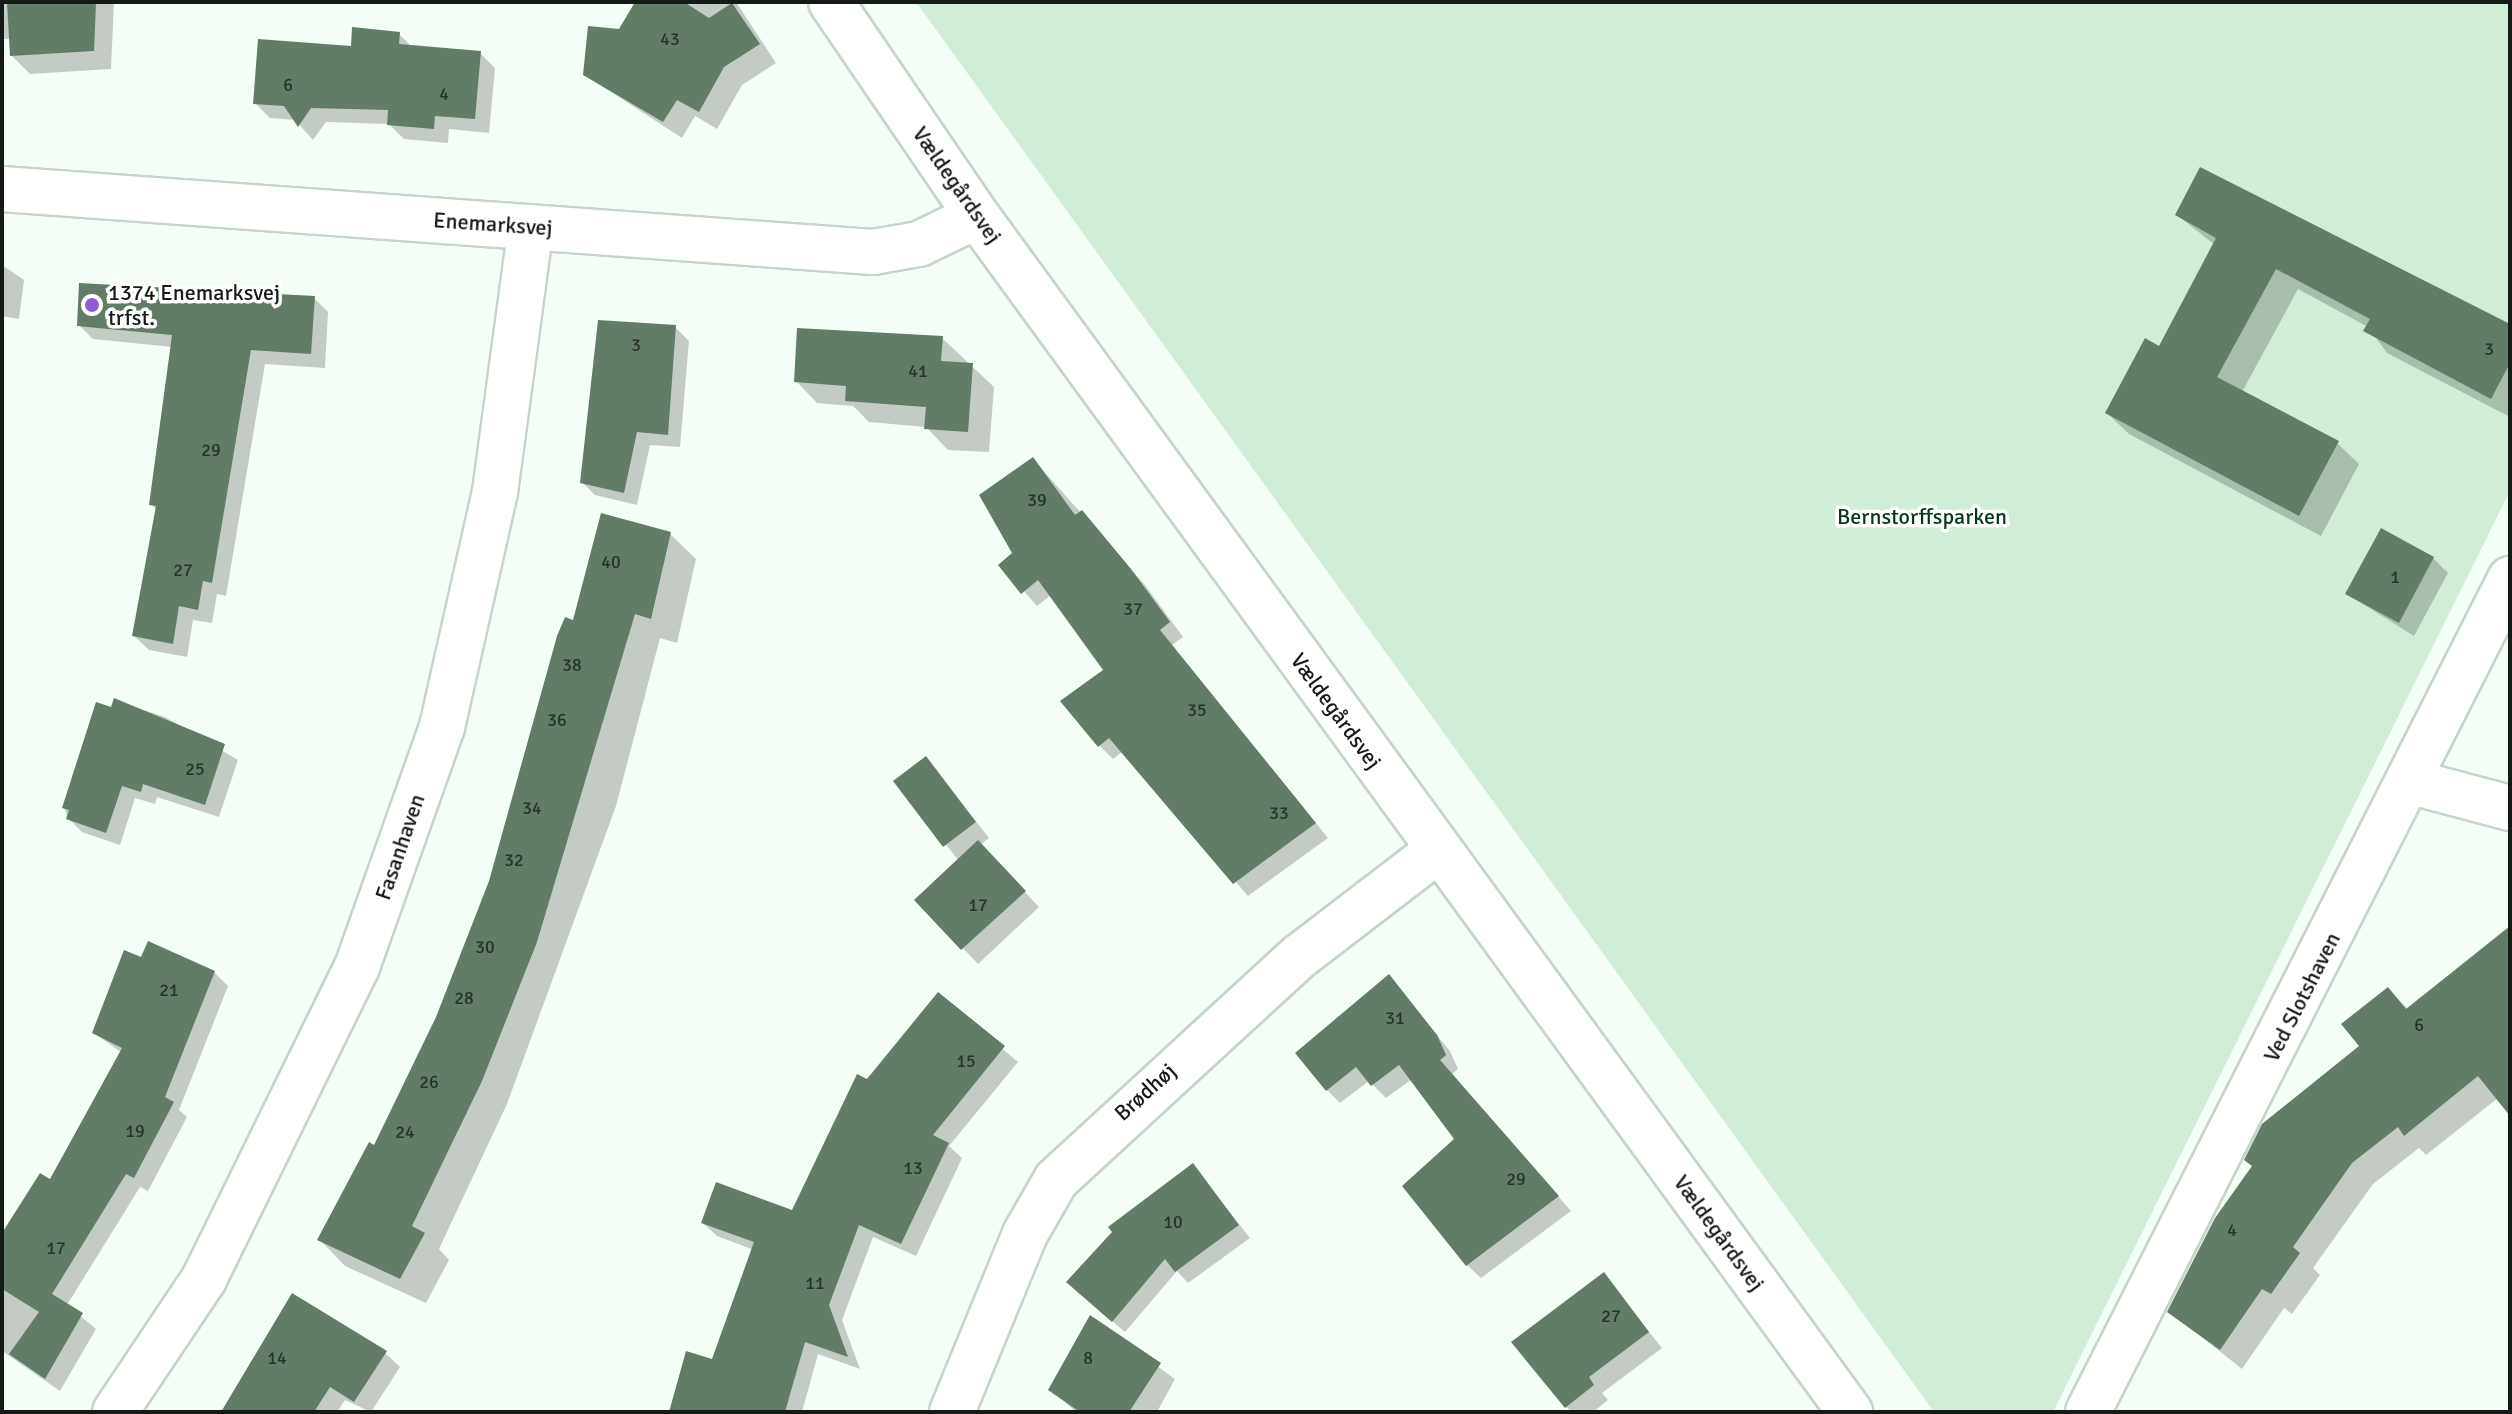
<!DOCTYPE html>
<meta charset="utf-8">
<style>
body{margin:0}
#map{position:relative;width:2512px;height:1414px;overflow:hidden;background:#f4fef6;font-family:Signika,sans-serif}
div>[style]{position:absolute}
.green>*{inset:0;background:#d2edd7}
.shadow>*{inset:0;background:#0003}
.building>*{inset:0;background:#627c68}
.roads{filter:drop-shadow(2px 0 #c5d5c8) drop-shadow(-2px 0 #c5d5c8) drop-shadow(0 2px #c5d5c8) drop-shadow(0 -2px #c5d5c8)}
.minor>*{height:44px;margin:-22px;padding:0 22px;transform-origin:22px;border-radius:22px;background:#fff}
.dots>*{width:22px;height:22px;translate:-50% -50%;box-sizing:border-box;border:4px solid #fff;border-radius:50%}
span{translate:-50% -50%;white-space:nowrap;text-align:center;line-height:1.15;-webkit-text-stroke:7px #fff;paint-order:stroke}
.number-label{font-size:18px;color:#28322a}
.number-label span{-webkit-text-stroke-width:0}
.street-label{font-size:22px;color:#141a15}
.poi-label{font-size:22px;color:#141a15}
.left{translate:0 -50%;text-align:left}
.park-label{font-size:22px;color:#07381a}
.frame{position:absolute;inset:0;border:4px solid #141a15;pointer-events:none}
</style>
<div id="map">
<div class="green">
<i style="clip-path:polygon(916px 2px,2510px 2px,2510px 491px,2053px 1412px,1934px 1412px)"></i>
</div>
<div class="shadow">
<i style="clip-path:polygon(2px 2px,114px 2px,111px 69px,30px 74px,12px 56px,11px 39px,2px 39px)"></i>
<i style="clip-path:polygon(644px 2px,736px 2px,776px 63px,742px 85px,717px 129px,695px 116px,682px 138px,585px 75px,665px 36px)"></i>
<i style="clip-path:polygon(399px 34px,412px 47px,480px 53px,495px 68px,489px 133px,449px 129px,448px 143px,404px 139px,389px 124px,326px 122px,313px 140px,295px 120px,270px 118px,255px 103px,353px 48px)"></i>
<i style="clip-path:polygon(2177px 215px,2510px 327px,2510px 417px,2387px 353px,2368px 327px,2298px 289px,2242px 392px,2337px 443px,2359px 464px,2321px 536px,2129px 434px,2107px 413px,2160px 348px,2215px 245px)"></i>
<i style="clip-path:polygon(2px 265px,24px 280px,19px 319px,2px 316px)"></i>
<i style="clip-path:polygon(314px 298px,328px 312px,325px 368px,265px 364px,226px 596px,217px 594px,212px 623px,193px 620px,187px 657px,149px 650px,134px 636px,157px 510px,151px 504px,172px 347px,93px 339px,79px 325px)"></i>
<i style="clip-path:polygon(675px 327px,689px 341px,680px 447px,650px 445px,637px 505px,595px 495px,582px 482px)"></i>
<i style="clip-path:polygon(942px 338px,994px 387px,989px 452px,948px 450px,926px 427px,869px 422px,853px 406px,817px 403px,796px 381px)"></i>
<i style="clip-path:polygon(1033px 459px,1145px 585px,1183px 637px,1172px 645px,1328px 838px,1248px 896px,1123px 751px,1113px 759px,1099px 745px,1106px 671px,1051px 595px,1037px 606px,1001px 565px,1014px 554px)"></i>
<i style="clip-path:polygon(670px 534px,696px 559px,677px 643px,660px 638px,616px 806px,507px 1104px,439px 1249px,449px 1260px,426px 1303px,345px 1266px,320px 1240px,375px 1148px,438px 1017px,491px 882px,574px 622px)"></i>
<i style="clip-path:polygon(2433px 558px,2448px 573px,2414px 636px,2347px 594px)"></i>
<i style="clip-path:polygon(116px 701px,165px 717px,238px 760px,219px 817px,157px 797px,155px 804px,135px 798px,120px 845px,82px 832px,68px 818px,64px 807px)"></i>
<i style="clip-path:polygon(926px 758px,989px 838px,980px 845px,1039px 907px,978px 964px,917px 900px,959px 861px,896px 781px)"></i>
<i style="clip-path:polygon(2510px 928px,2510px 1112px,2498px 1098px,2426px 1155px,2419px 1148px,2373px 1184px,2313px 1268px,2320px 1275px,2292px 1314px,2284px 1308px,2242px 1369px,2169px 1311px,2362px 1046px,2388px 989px,2408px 1009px)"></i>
<i style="clip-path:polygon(142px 960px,214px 972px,228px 986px,179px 1110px,187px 1117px,148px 1191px,140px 1187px,67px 1305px,96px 1329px,60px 1391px,2px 1351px,2px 1236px,51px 1182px,122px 1053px,94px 1033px)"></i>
<i style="clip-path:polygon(1389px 977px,1450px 1051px,1458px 1069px,1452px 1074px,1571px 1211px,1481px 1278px,1467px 1265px,1457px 1139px,1412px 1079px,1386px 1098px,1369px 1081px,1340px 1103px,1327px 1090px)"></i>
<i style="clip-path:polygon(939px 995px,1018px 1062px,949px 1146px,962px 1158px,916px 1256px,873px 1237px,842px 1320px,860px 1369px,818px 1354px,802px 1412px,671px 1412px,714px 1361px,754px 1250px,717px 1236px,703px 1223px,793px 1212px,868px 1081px)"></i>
<i style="clip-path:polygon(1193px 1166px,1250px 1238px,1188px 1283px,1177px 1271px,1125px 1332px,1081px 1294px)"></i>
<i style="clip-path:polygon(1604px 1275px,1662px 1348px,1602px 1393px,1608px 1400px,1593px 1412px,1572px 1412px,1566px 1407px)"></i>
<i style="clip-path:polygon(1091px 1318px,1175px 1379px,1157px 1412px,1076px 1412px,1051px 1390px)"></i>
<i style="clip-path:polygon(385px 1353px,400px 1367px,371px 1412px,345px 1400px,337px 1412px,224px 1412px)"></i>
</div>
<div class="building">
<i style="clip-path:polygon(7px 2px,96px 2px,94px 51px,10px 56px)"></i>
<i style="clip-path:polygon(635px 2px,684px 2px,709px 18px,732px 3px,760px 44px,724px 67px,699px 112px,677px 100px,663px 122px,583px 75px,588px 26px,619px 29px)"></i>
<i style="clip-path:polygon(352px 27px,400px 32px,399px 44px,481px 51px,475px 119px,435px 116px,434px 129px,387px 125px,388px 110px,311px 108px,298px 127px,284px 106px,253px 104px,258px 39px,351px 46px)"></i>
<i style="clip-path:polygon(2200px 167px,2510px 324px,2510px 363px,2491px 399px,2363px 331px,2370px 319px,2276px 269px,2217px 377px,2339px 441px,2299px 516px,2105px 413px,2145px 338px,2159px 346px,2216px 238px,2175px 215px)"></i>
<i style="clip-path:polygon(79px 283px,315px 296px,311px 354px,251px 350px,212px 583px,203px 581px,198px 610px,179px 606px,173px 644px,132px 636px,156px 506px,149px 505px,172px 335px,77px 326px)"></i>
<i style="clip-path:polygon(598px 320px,676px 325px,668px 435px,637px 432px,624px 493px,580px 483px)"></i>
<i style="clip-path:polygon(797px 328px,943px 336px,941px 361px,973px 363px,968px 432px,924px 429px,926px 407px,845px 401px,846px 386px,794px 382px)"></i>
<i style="clip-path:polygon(1033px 457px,1075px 515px,1082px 510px,1131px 569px,1170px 622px,1160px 630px,1316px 823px,1233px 884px,1109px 738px,1098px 747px,1060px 701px,1103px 670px,1038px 580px,1021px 594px,998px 565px,1012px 553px,979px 495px)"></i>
<i style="clip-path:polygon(601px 513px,671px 532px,651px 619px,635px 614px,537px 942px,482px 1081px,412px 1226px,425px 1233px,400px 1279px,317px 1240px,369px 1142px,374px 1145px,436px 1017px,489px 881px,557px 636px,565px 617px,573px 620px)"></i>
<i style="clip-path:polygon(2381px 528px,2434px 557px,2399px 623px,2345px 594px)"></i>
<i style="clip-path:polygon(114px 698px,225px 744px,205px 805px,143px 784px,141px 792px,122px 786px,106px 833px,66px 819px,69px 810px,62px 808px,96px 702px,111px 707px)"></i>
<i style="clip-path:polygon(926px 756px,976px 822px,943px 847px,893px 781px)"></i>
<i style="clip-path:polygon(978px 840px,1026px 891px,961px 950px,914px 900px)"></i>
<i style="clip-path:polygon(2510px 926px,2510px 1116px,2478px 1076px,2404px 1136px,2398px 1127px,2352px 1163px,2293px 1247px,2300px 1253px,2271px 1294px,2262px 1289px,2220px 1350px,2167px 1312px,2215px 1218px,2252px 1166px,2244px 1160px,2262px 1124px,2359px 1046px,2341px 1024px,2388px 987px,2406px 1009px)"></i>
<i style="clip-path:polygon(148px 941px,215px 971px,165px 1097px,174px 1102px,134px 1178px,126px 1174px,52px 1294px,83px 1313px,45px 1379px,9px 1354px,39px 1312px,2px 1289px,2px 1233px,40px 1173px,50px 1179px,122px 1048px,92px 1033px,124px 950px,141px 957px)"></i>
<i style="clip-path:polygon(1389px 974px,1437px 1035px,1446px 1055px,1440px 1060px,1559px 1196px,1466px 1266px,1402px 1186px,1454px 1139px,1399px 1065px,1371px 1086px,1356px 1067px,1326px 1091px,1295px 1053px)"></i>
<i style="clip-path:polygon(938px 992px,1005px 1046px,933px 1135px,949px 1143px,901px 1244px,859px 1225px,829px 1305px,848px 1357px,805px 1342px,785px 1412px,669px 1412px,686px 1351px,712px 1359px,754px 1242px,701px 1223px,716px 1182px,792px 1210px,857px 1074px,867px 1079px)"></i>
<i style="clip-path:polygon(1193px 1163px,1239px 1225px,1175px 1272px,1165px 1259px,1112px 1322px,1066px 1282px,1112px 1232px,1108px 1227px)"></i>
<i style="clip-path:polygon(1604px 1272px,1649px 1332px,1589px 1377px,1594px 1385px,1565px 1408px,1511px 1342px)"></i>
<i style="clip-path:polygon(292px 1293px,387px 1351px,354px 1402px,330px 1387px,314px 1412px,221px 1412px)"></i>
<i style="clip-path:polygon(1090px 1315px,1161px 1363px,1129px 1412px,1080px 1412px,1048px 1390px)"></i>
</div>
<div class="roads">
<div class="minor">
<i style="left:831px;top:2px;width:259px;rotate:55.7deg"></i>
<i style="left:977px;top:216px;width:1481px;rotate:53.87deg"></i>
<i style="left:2px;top:189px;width:873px;rotate:4.14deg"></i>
<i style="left:873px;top:252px;width:47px;rotate:-9.9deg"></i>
<i style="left:919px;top:244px;width:64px;rotate:-25.8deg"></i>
<i style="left:2412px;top:782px;width:101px;rotate:14.9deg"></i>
<i style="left:115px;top:1412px;width:160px;rotate:-56.2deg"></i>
<i style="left:204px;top:1279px;width:347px;rotate:-63.9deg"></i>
<i style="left:357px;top:967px;width:255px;rotate:-70.5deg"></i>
<i style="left:442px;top:727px;width:241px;rotate:-77.3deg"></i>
<i style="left:495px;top:492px;width:267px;rotate:-82.3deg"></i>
<i style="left:952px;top:1412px;width:192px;rotate:-67.7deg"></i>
<i style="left:1025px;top:1234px;width:62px;rotate:-60.1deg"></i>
<i style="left:1056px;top:1180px;width:331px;rotate:-42.6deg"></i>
<i style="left:1300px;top:956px;width:173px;rotate:-37.5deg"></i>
<i style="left:2088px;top:1412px;width:934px;rotate:-63.13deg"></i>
</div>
</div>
<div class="dots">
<i style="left:92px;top:305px;background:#8e5ad2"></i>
</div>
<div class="number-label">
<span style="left:670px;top:39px">43</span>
<span style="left:288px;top:85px">6</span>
<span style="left:444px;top:94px">4</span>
<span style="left:636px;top:345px">3</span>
<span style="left:2489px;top:349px">3</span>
<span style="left:918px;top:371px">41</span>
<span style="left:211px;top:450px">29</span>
<span style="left:1037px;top:500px">39</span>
<span style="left:611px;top:562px">40</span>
<span style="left:183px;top:570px">27</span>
<span style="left:2395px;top:577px">1</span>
<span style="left:1133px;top:609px">37</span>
<span style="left:572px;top:665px">38</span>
<span style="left:1197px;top:710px">35</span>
<span style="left:557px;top:720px">36</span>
<span style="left:195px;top:769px">25</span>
<span style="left:532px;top:808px">34</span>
<span style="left:1279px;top:813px">33</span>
<span style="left:514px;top:860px">32</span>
<span style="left:978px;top:905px">17</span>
<span style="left:485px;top:947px">30</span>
<span style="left:169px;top:990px">21</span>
<span style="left:464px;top:998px">28</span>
<span style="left:1395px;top:1018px">31</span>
<span style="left:2419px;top:1025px">6</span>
<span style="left:966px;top:1061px">15</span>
<span style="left:429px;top:1082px">26</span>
<span style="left:135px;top:1131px">19</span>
<span style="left:405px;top:1132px">24</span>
<span style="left:913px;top:1168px">13</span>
<span style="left:1516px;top:1179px">29</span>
<span style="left:1173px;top:1222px">10</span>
<span style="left:2232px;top:1230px">4</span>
<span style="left:56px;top:1248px">17</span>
<span style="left:815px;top:1283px">11</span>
<span style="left:1611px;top:1316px">27</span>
<span style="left:277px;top:1358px">14</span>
<span style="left:1088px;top:1358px">8</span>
</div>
<div class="street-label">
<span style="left:957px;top:185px;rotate:55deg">Vældegårdsvej</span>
<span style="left:493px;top:224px;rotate:4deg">Enemarksvej</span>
<span style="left:1336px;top:711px;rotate:54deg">Vældegårdsvej</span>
<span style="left:400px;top:847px;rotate:-71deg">Fasanhaven</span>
<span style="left:2302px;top:997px;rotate:-63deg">Ved Slotshaven</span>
<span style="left:1145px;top:1092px;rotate:-42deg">Brødhøj</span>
<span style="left:1719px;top:1233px;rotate:54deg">Vældegårdsvej</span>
</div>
<div class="poi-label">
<span class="left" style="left:108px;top:305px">1374 Enemarksvej<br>trfst.</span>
</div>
<div class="park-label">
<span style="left:1922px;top:517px">Bernstorffsparken</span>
</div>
<div class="frame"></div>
</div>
